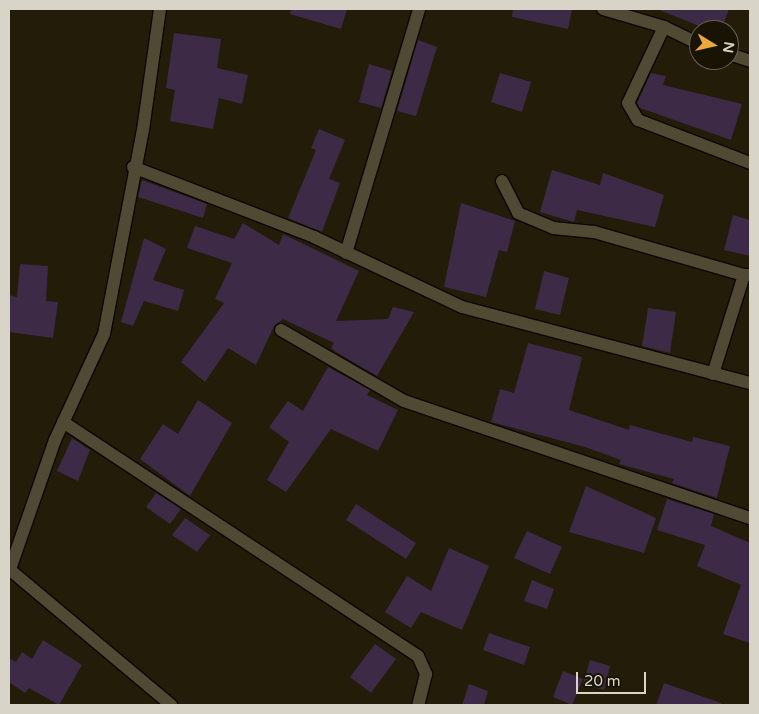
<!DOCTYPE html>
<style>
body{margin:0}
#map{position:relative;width:759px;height:714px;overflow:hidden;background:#221c09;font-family:"Varela Round",sans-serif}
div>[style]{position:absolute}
.building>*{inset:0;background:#3d2a47}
.roads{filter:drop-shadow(1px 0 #0b0700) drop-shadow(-1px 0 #0b0700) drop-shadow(0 1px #0b0700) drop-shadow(0 -1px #0b0700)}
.minor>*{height:12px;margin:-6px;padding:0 6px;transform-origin:6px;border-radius:6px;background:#504a35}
.tertiary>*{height:12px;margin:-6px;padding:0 6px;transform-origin:6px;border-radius:6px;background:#504a35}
span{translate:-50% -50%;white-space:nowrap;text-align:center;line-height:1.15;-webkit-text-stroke:4px #181302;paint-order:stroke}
.frame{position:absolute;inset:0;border:10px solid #d8d5c8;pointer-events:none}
.north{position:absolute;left:689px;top:20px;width:50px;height:50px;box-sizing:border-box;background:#181302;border:1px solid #656151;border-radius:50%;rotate:99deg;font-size:14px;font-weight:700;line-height:20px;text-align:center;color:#d8d5c8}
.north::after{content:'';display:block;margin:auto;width:18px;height:22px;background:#eda83b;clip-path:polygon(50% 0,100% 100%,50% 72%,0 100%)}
.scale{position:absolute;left:576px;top:672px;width:70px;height:22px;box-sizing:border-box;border:2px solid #d8d5c8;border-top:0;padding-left:6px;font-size:15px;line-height:18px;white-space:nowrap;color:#d8d5c8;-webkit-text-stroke:4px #181302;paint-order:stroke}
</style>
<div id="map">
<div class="building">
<i style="clip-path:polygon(291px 9px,347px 9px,341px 29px,290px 14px)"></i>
<i style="clip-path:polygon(513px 9px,572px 9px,568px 29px,512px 17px)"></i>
<i style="clip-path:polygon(657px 9px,729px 9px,721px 30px,709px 30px)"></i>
<i style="clip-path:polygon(174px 33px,221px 39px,217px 68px,248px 75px,242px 104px,219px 98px,213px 129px,170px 121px,175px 90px,166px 88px)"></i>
<i style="clip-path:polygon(418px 40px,437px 47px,416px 116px,397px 111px)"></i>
<i style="clip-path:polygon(369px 64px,392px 71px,381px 108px,359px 102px)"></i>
<i style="clip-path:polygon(500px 73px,531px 82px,522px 112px,491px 102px)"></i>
<i style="clip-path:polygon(651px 73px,666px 76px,663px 85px,742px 104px,731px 140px,640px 108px,637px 103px)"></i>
<i style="clip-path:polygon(319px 129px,345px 140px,329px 179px,340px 183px,322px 232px,288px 218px,316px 150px,311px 148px)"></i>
<i style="clip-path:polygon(552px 170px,600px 185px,603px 173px,664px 195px,655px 227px,577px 210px,574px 222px,540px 212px)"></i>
<i style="clip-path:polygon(142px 180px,207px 204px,203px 218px,138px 197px)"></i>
<i style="clip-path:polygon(461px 203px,515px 221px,507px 252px,499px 250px,486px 297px,444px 287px)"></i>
<i style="clip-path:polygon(733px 215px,750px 220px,750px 256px,724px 250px)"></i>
<i style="clip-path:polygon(243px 223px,279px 245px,283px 234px,359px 271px,336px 321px,388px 319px,393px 307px,414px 312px,377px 376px,336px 352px,331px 348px,334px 343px,283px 319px,274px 326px,256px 365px,228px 348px,205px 382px,181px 362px,224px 303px,215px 299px,232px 263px,187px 248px,195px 226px,234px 239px)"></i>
<i style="clip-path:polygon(144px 238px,166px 249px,153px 280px,184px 290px,178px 311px,144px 301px,133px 326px,121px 322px)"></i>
<i style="clip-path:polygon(20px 264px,48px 266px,46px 301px,58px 302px,53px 338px,9px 332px,9px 295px,17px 297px)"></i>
<i style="clip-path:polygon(544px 271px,569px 278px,560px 315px,535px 309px)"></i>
<i style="clip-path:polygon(648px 308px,676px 312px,670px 353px,642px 346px)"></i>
<i style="clip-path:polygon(528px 343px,582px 357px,569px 410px,629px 430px,630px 425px,692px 442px,693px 437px,730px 446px,717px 498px,672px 483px,674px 479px,619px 464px,621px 460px,585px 447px,491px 422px,500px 389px,514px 393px)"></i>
<i style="clip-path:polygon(328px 367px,370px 390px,367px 395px,398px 410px,378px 451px,331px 429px,286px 492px,267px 480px,289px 442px,269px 427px,288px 401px,303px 411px)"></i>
<i style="clip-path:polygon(198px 400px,232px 423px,190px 496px,140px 459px,163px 424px,178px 434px)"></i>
<i style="clip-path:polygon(72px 438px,90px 450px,78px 481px,57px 471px)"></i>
<i style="clip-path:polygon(586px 486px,656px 518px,644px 553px,569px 532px)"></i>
<i style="clip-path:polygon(156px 493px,181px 509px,170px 524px,146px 507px)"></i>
<i style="clip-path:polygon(667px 499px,714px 514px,711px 526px,750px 543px,750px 643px,723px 634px,741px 585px,697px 566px,705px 545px,657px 530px)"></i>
<i style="clip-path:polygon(356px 504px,416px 543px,406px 559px,346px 520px)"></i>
<i style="clip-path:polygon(185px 518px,210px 535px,197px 552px,172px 535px)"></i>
<i style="clip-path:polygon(527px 531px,562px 547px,550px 574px,514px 558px)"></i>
<i style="clip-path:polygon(449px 548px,489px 566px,462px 630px,421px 612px,411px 628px,385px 612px,407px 576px,431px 591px)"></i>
<i style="clip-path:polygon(532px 580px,554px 589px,547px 609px,524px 601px)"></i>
<i style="clip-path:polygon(489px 633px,530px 647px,524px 665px,483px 650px)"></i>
<i style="clip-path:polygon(43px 640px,82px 665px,59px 705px,29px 688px,25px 693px,9px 682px,9px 658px,16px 662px,22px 652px,32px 659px)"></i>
<i style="clip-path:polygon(375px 644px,396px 659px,371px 693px,350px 677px)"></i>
<i style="clip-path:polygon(590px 660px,610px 666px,604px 690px,583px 684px)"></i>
<i style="clip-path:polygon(563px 671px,583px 679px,572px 705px,553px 697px)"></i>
<i style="clip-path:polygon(664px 683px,721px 703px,721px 705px,656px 705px)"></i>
<i style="clip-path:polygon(469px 684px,488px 691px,484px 705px,462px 705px)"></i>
</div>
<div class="roads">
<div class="minor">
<i style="left:603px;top:9px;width:64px;rotate:16.4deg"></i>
<i style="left:699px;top:44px;width:39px;rotate:-154deg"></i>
<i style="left:664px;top:27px;width:84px;rotate:115.3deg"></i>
<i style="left:628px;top:103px;width:20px;rotate:60deg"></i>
<i style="left:638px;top:120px;width:120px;rotate:21deg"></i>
<i style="left:729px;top:54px;width:22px;rotate:18deg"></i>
<i style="left:133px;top:167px;width:194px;rotate:21.1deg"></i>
<i style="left:314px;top:237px;width:164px;rotate:25.3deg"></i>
<i style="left:462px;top:307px;width:298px;rotate:14.8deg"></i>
<i style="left:502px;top:181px;width:36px;rotate:63deg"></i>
<i style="left:518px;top:213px;width:38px;rotate:23deg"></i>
<i style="left:553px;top:228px;width:41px;rotate:5.6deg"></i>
<i style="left:594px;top:232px;width:156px;rotate:16deg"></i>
<i style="left:346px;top:253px;width:255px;rotate:-73.3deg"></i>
<i style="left:281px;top:330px;width:142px;rotate:30deg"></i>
<i style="left:404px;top:401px;width:365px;rotate:18.7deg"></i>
<i style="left:713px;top:374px;width:104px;rotate:-72.6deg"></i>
<i style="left:744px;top:275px;width:6px"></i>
<i style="left:63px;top:422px;width:425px;rotate:33.4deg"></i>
<i style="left:418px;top:656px;width:20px;rotate:66deg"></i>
<i style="left:426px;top:674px;width:32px;rotate:104deg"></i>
<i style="left:9px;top:572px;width:140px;rotate:-70.8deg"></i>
<i style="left:55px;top:440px;width:117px;rotate:-65.2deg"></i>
<i style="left:104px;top:334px;width:208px;rotate:-79.2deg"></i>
<i style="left:143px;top:130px;width:122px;rotate:-82deg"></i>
</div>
<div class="tertiary">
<i style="left:9px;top:569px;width:212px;rotate:40deg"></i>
</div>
</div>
<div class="frame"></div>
<div class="north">N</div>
<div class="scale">20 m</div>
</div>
